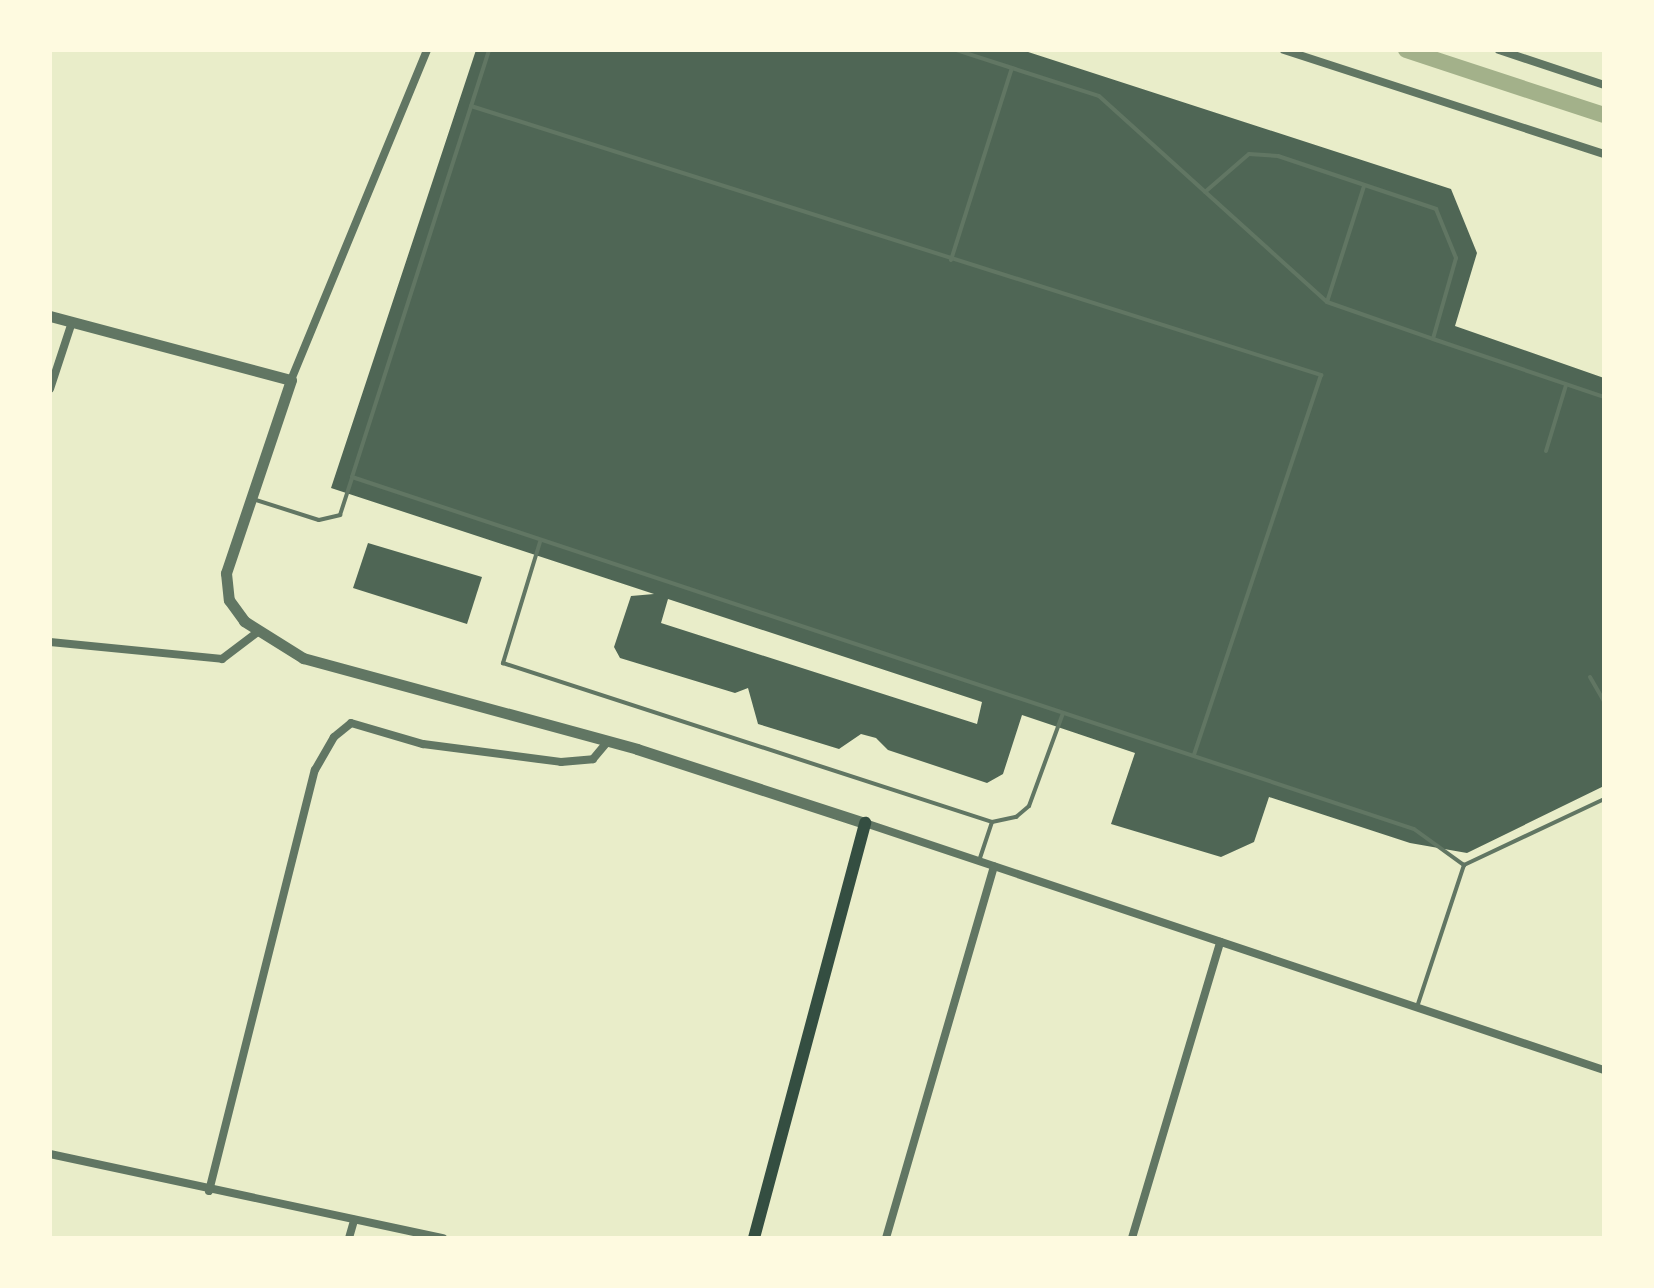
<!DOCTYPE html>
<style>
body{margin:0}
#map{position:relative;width:1654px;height:1288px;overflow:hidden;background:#e9edc9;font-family:Montserrat,sans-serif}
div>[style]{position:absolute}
.canal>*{height:16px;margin:-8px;padding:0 8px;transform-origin:8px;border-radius:8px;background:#a3b18a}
.building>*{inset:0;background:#4f6655}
.service>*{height:4px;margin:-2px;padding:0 2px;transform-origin:2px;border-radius:2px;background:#617663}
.minor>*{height:8px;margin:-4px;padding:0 4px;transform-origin:4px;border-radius:4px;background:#617663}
.tertiary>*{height:11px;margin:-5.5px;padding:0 5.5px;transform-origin:5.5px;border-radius:5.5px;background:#617663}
.secondary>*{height:12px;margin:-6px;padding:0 6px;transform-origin:6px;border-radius:6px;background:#344e41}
span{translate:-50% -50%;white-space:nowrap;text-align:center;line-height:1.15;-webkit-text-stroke:8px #fefae0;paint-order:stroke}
.frame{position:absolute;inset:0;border:52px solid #fefae0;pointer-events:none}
</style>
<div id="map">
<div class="canal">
<i style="left:1406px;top:50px;width:208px;rotate:18.2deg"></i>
</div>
<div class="building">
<i style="clip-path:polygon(evenodd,476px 50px,1022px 50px,1451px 189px,1477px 253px,1455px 326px,1604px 378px,1604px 786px,1467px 853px,1410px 843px,1269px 797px,1254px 842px,1221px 857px,1111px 824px,1135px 753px,1022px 715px,1003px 774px,987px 783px,888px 750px,876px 738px,861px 734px,839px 749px,758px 724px,748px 688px,735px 693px,620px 658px,614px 647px,631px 596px,654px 594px,331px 488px,476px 50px,668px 599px,982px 702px,977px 724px,661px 623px,668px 599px)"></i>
<i style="clip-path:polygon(368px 543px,482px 577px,467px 624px,353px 588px)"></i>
</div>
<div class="service">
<i style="left:1012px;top:68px;width:91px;rotate:17.8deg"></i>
<i style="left:1099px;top:96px;width:307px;rotate:42.1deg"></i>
<i style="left:1327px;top:302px;width:112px;rotate:19.2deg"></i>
<i style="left:471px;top:106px;width:892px;rotate:17.56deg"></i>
<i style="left:1321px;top:375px;width:401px;rotate:108.5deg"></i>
<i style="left:1205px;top:192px;width:58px;rotate:-40.8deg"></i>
<i style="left:1249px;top:154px;width:29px;rotate:4deg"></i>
<i style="left:1278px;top:156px;width:167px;rotate:18.5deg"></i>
<i style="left:1436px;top:209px;width:53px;rotate:67.8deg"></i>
<i style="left:1456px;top:258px;width:84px;rotate:105.9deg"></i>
<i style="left:1433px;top:339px;width:181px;rotate:18.7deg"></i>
<i style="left:951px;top:260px;width:201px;rotate:-72.4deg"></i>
<i style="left:1012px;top:68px;width:59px;rotate:-162.2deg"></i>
<i style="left:1327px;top:302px;width:122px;rotate:-72.3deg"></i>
<i style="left:1546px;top:451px;width:69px;rotate:-73.1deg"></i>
<i style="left:352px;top:477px;width:448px;rotate:-72.2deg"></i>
<i style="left:253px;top:499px;width:69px;rotate:17.7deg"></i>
<i style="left:319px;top:520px;width:22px;rotate:-13deg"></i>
<i style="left:340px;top:515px;width:40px;rotate:-72deg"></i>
<i style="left:352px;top:477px;width:1119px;rotate:18.34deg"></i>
<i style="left:1414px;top:829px;width:62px;rotate:35.8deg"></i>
<i style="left:1464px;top:865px;width:155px;rotate:-25.2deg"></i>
<i style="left:540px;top:542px;width:127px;rotate:107deg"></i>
<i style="left:503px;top:663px;width:514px;rotate:18.01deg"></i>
<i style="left:992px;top:822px;width:25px;rotate:-12deg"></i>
<i style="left:1016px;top:817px;width:17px;rotate:-40deg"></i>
<i style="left:1029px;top:806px;width:99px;rotate:-69.9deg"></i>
<i style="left:1590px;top:677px;width:28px;rotate:60deg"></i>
<i style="left:979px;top:861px;width:41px;rotate:-71.6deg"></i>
<i style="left:1417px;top:1007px;width:150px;rotate:-71.7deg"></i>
</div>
<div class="minor">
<i style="left:1284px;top:50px;width:336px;rotate:18deg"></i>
<i style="left:1499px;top:50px;width:111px;rotate:18.4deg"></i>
<i style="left:291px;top:380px;width:357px;rotate:-67.6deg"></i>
<i style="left:50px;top:389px;width:71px;rotate:-71.8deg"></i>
<i style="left:50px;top:642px;width:173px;rotate:5.6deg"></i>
<i style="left:222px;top:659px;width:46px;rotate:-37.1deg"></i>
<i style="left:865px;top:823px;width:779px;rotate:18.48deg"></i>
<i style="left:50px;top:1154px;width:402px;rotate:12.1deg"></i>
<i style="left:209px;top:1191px;width:434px;rotate:-75.9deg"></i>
<i style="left:315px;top:770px;width:38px;rotate:-60deg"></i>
<i style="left:334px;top:737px;width:22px;rotate:-39deg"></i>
<i style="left:351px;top:723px;width:75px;rotate:16.3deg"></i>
<i style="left:423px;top:744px;width:139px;rotate:7.4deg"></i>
<i style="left:561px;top:762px;width:32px;rotate:-5deg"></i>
<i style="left:593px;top:759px;width:23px;rotate:-50deg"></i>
<i style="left:349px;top:1238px;width:19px;rotate:-74deg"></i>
<i style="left:886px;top:1238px;width:387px;rotate:-73.8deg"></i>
<i style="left:1132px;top:1238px;width:309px;rotate:-73.4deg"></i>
</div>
<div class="tertiary">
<i style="left:50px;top:316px;width:249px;rotate:14.9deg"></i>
<i style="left:291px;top:380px;width:204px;rotate:108.6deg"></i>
<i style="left:226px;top:573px;width:27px;rotate:84deg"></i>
<i style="left:229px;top:600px;width:26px;rotate:54deg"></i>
<i style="left:244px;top:621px;width:70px;rotate:32.1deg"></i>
<i style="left:303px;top:658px;width:346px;rotate:15.2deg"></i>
<i style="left:637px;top:749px;width:240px;rotate:18deg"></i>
</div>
<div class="secondary">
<i style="left:754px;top:1238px;width:430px;rotate:-75deg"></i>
</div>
<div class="frame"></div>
</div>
